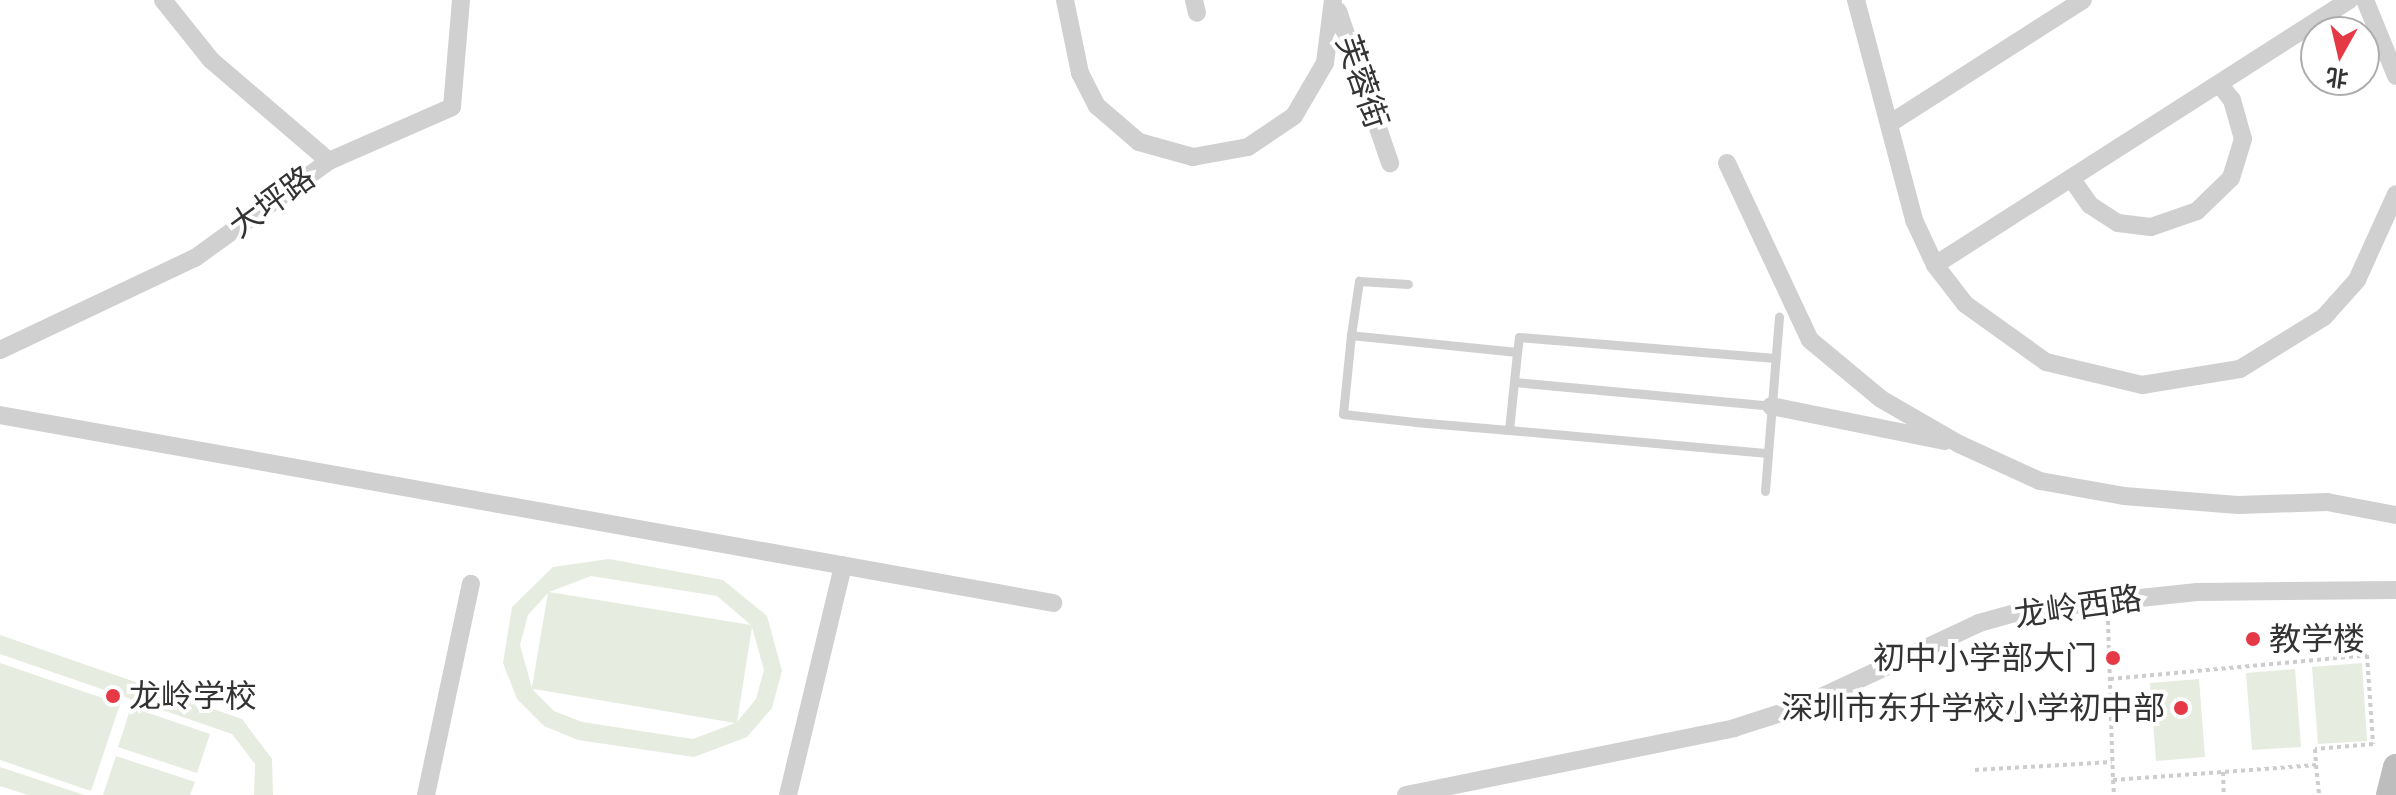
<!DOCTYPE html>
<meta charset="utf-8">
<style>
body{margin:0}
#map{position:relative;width:2396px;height:795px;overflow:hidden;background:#fff;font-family:Jost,"Noto Sans SC",sans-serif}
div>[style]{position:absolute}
.green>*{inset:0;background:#e6ecdf}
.path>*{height:4px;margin-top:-2px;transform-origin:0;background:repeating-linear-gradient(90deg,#cdcdcd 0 4px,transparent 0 8px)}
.service>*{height:9px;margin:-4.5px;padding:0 4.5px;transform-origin:4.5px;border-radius:4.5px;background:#d0d0d0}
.minor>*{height:18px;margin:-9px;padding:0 9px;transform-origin:9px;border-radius:9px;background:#d0d0d0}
.secondary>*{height:26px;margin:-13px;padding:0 13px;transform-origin:13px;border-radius:13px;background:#bdbdbd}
.dots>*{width:22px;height:22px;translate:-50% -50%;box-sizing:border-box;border:4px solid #fff;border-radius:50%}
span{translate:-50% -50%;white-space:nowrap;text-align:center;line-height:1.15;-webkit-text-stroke:8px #fff;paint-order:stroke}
.street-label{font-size:32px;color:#333}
.poi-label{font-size:32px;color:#333}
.left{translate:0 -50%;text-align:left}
.right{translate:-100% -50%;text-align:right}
.north{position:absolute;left:2300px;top:16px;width:80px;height:80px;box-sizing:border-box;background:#fff;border:2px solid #adadad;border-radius:50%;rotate:188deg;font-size:22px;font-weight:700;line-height:32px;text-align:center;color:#333}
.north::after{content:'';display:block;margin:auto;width:28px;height:36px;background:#e63946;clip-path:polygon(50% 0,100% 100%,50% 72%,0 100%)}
</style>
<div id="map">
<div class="green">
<i style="clip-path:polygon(evenodd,609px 559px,723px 580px,767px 616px,782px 671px,772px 708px,747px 737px,694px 757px,578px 740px,544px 726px,517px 699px,503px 663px,512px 607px,553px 567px,609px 559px,591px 576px,717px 596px,751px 625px,549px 592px,591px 576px,609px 559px,548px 593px,532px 687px,532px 688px,520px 645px,528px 615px,548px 593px,609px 559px,752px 627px,764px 670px,756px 699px,737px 722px,752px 627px,609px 559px,533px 690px,534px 689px,735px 723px,693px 739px,582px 722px,554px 711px,533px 690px)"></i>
<i style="clip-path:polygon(0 635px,242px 719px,272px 759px,273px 795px,254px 795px,255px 764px,232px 734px,0 654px)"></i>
<i style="clip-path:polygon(0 663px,120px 704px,91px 791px,0 760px)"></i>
<i style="clip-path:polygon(2362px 663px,2367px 741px,2318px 744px,2312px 667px)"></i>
<i style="clip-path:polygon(2295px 669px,2301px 747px,2252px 750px,2246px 673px)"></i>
<i style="clip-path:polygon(2199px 679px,2205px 757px,2156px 761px,2150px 683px)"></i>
<i style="clip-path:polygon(131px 707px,210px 734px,197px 773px,118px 747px)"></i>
<i style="clip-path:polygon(116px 756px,195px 782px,190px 795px,103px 795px)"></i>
<i style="clip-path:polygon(0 767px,84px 795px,28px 795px,0 786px)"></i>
</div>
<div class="path">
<i style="left:2108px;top:621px;width:159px;rotate:88.2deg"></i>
<i style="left:2113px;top:780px;width:204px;rotate:-4.2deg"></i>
<i style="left:2316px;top:765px;width:30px;rotate:84deg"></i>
<i style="left:2110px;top:679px;width:258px;rotate:-5.3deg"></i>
<i style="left:2367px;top:655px;width:89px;rotate:86.1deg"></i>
<i style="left:2373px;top:744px;width:58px;rotate:175.1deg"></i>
<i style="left:2315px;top:749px;width:16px;rotate:86deg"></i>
<i style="left:1991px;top:713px;width:119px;rotate:-3.8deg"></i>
<i style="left:1975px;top:770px;width:137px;rotate:-3.3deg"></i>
<i style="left:2223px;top:772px;width:23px;rotate:88deg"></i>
<i style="left:2113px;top:780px;width:15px;rotate:86deg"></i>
</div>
<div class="service">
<i style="left:1351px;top:335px;width:55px;rotate:-81.6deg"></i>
<i style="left:1359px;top:281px;width:49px;rotate:3.5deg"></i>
<i style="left:1517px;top:352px;width:15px;rotate:-82deg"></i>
<i style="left:1519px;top:337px;width:257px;rotate:4.7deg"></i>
<i style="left:1514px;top:382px;width:258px;rotate:5.3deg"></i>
<i style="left:1509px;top:430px;width:78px;rotate:-84.1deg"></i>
<i style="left:1517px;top:352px;width:167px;rotate:-174.2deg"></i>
<i style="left:1351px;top:335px;width:79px;rotate:95.8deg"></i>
<i style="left:1343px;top:414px;width:72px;rotate:6.3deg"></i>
<i style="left:1415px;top:422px;width:94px;rotate:4.9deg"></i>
<i style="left:1509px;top:430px;width:260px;rotate:5.1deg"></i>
<i style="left:1765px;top:491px;width:175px;rotate:-85.4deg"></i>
</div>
<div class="minor">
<i style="left:163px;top:0;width:77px;rotate:51.3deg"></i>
<i style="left:211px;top:60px;width:155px;rotate:40.6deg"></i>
<i style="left:1065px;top:0;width:75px;rotate:78.4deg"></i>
<i style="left:1080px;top:73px;width:37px;rotate:63deg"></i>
<i style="left:1097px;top:106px;width:55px;rotate:40.6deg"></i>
<i style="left:1139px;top:142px;width:56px;rotate:15.5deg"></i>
<i style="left:1193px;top:157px;width:56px;rotate:-10.3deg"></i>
<i style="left:1248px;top:147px;width:55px;rotate:-34deg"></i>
<i style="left:1294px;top:116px;width:61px;rotate:-59.7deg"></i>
<i style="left:1325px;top:63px;width:64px;rotate:-82.8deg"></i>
<i style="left:1194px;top:0;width:13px;rotate:77deg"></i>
<i style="left:1856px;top:0;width:228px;rotate:75.2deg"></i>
<i style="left:1914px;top:220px;width:50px;rotate:65deg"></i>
<i style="left:1935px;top:265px;width:49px;rotate:52.4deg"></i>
<i style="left:1965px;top:304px;width:100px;rotate:35.6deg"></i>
<i style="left:2046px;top:362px;width:99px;rotate:13.5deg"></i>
<i style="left:2142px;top:385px;width:99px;rotate:-9.3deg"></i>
<i style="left:2240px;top:369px;width:99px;rotate:-31.8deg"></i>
<i style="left:2324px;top:317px;width:50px;rotate:-48.3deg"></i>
<i style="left:2357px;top:280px;width:94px;rotate:-65.6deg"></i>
<i style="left:2365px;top:0;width:82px;rotate:67.8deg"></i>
<i style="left:1338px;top:11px;width:161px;rotate:71.1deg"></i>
<i style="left:1889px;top:124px;width:230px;rotate:-32.6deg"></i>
<i style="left:1727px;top:163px;width:195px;rotate:64.9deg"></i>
<i style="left:1810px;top:340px;width:92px;rotate:39.7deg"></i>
<i style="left:1881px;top:399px;width:90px;rotate:30deg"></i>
<i style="left:1959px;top:444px;width:89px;rotate:24.6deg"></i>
<i style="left:2040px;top:481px;width:85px;rotate:10.1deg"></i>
<i style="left:2124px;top:496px;width:114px;rotate:4.5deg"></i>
<i style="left:2238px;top:505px;width:89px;rotate:-1.9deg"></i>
<i style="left:2327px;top:502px;width:70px;rotate:10.7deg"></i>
<i style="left:2071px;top:178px;width:33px;rotate:55deg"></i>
<i style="left:2090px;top:205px;width:33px;rotate:33deg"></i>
<i style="left:2118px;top:223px;width:33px;rotate:7deg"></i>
<i style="left:2151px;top:227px;width:49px;rotate:-19.2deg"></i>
<i style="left:2197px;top:211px;width:47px;rotate:-44.1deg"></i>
<i style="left:2231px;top:178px;width:41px;rotate:-72.9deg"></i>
<i style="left:2243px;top:139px;width:41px;rotate:-105.8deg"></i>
<i style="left:2232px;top:100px;width:21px;rotate:-129deg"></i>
<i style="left:1935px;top:265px;width:492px;rotate:-32.6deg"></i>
<i style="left:0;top:350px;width:216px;rotate:-25.3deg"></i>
<i style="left:195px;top:258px;width:165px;rotate:-35.9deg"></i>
<i style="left:329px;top:161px;width:134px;rotate:-23.7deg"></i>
<i style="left:452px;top:107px;width:107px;rotate:-85.2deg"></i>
<i style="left:1771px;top:406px;width:177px;rotate:11.4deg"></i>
<i style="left:0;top:415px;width:1070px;rotate:10.12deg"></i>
<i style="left:426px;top:795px;width:216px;rotate:-78deg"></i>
<i style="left:788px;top:795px;width:236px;rotate:-76.5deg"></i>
<i style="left:1406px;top:795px;width:335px;rotate:-11.5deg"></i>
<i style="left:1734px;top:728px;width:69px;rotate:-17.7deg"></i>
<i style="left:1800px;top:707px;width:198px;rotate:-25.1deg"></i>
<i style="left:1979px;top:623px;width:49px;rotate:-15.5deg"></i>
<i style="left:2026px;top:610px;width:172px;rotate:-6deg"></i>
<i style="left:2197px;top:592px;width:199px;rotate:-0.6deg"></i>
</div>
<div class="secondary">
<i style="left:2389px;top:795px;width:29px;rotate:-76deg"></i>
</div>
<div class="dots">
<i style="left:2253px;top:639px;background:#e63946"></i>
<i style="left:2113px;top:658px;background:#e63946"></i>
<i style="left:113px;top:696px;background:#e63946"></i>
<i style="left:2181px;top:708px;background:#e63946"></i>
</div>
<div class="street-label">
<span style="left:1362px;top:82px;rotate:71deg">芙蓉街</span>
<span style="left:272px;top:202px;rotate:-36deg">大坪路</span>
<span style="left:2078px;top:607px;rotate:-8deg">龙岭西路</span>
</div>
<div class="poi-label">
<span class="left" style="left:2269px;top:639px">教学楼</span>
<span class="right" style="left:2097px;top:658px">初中小学部大门</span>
<span class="left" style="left:129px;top:696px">龙岭学校</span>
<span class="right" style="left:2165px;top:708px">深圳市东升学校小学初中部</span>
</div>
<div class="north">北</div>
</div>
